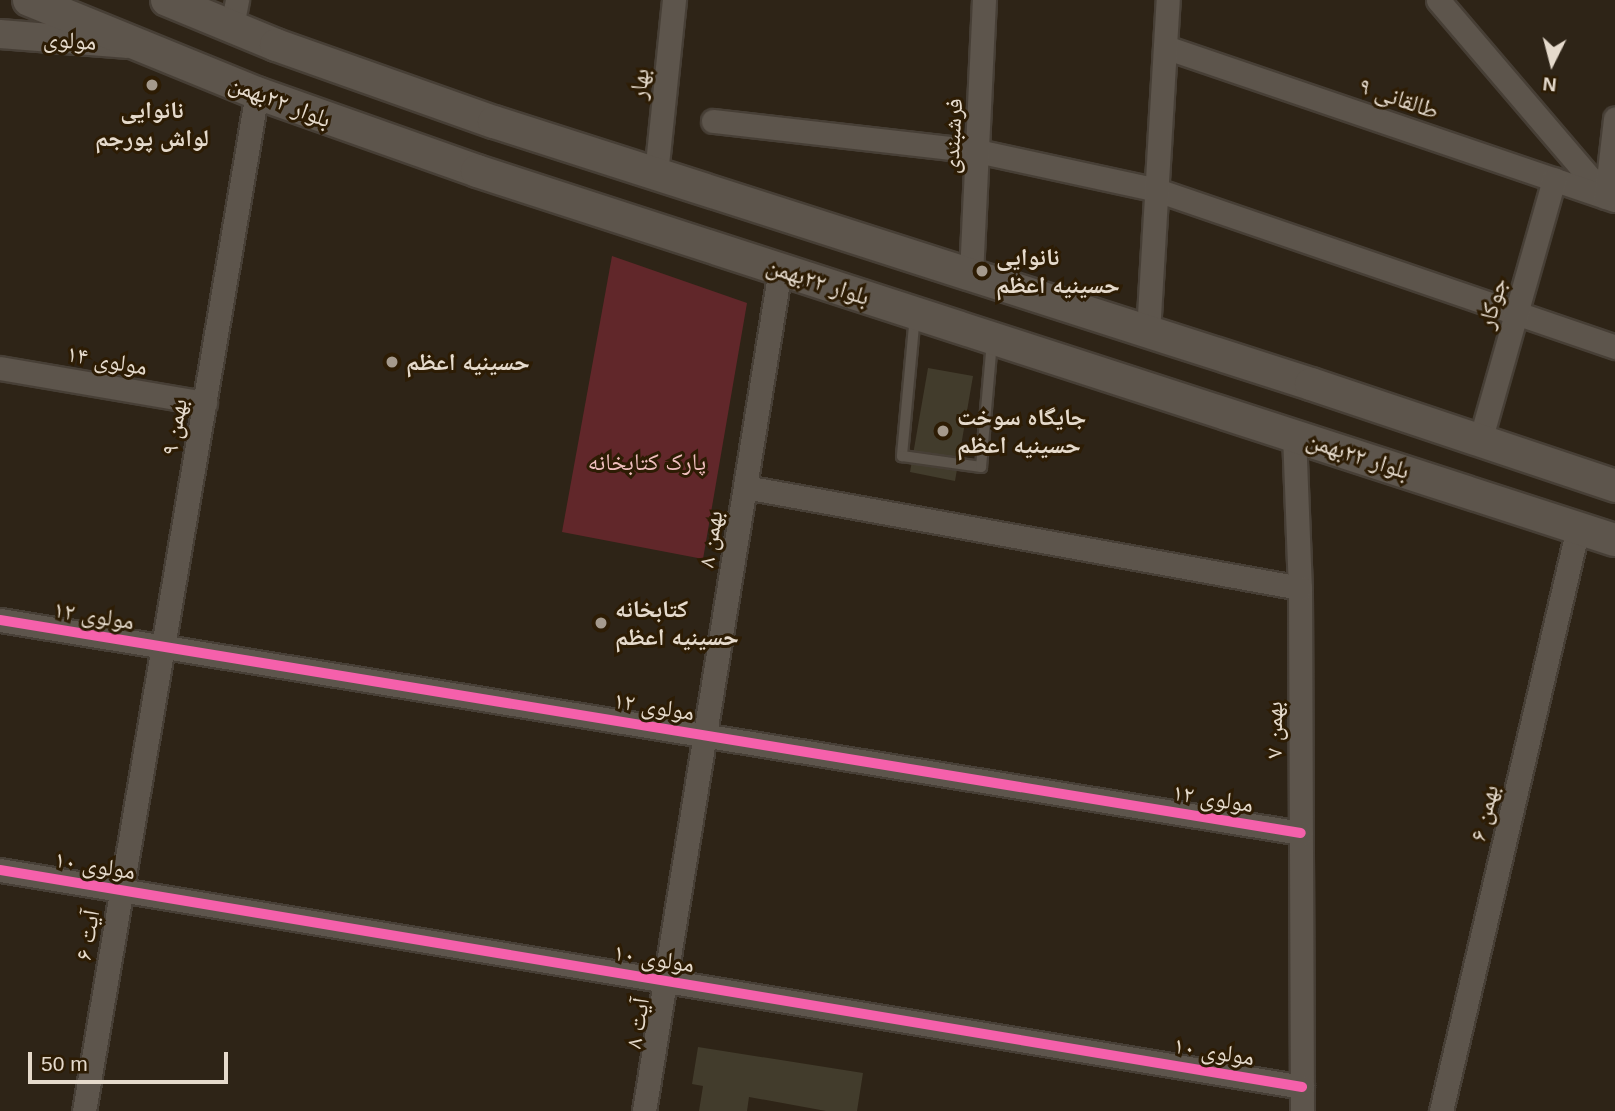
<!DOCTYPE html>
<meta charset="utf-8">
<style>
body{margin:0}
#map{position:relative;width:1615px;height:1111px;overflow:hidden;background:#2e2417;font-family:Arial,"Noto Naskh Arabic",sans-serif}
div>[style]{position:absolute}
.green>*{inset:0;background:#61272a}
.building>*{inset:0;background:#423c2c}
.roads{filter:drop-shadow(2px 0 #473f36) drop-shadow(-2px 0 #473f36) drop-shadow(0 2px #473f36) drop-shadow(0 -2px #473f36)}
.service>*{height:10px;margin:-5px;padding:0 5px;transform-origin:5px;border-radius:5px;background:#5d554c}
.minor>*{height:23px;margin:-11.5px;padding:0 11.5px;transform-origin:11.5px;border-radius:11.5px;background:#5d554c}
.tertiary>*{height:28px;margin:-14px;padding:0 14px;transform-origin:14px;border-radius:14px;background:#5d554c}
.secondary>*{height:32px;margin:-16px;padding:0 16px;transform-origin:16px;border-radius:16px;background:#5d554c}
.cycleway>*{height:10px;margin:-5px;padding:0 5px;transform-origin:5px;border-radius:5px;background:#f560ab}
.dots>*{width:19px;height:19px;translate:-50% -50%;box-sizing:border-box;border:4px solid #2d1c04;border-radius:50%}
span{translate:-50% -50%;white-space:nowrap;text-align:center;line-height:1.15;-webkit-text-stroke:6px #2d1c04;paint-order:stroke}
.street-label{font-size:24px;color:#e5dacc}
.poi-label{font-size:24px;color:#e5dacc;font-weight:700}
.left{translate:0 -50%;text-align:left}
.park-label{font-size:24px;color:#f0bfbf}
.north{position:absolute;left:1517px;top:28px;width:70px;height:70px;-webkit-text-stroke:5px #2d1c04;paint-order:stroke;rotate:186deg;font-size:19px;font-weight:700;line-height:28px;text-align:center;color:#e5dacc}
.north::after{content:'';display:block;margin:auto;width:24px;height:32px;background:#e5dacc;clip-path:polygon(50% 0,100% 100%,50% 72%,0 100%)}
.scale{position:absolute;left:28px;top:1052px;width:200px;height:32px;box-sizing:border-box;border:4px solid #e5dacc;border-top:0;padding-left:9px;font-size:21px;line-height:24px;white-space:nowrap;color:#e5dacc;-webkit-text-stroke:5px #2d1c04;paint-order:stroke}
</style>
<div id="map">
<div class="green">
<i style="clip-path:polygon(612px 256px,747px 303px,703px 559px,562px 532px)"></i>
</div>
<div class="building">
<i style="clip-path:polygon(928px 368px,973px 376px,955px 481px,910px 472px)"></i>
<i style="clip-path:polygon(698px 1047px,863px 1073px,857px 1111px,826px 1111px,749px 1097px,747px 1111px,699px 1111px,703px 1086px,692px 1084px)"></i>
</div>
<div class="roads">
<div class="service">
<i style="left:915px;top:315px;width:142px;rotate:95.3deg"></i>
<i style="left:902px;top:456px;width:80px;rotate:7.9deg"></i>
<i style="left:981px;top:467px;width:126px;rotate:-85deg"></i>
</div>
<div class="minor">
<i style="left:1438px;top:0;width:259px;rotate:49.5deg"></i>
<i style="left:232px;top:26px;width:26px;rotate:-79deg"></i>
<i style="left:1165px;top:47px;width:475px;rotate:18.8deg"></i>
<i style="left:713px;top:121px;width:266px;rotate:6.5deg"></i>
<i style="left:977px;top:151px;width:184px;rotate:12.2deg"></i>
<i style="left:1157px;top:190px;width:484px;rotate:18.9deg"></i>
<i style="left:656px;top:174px;width:175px;rotate:-84.1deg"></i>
<i style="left:1606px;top:197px;width:79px;rotate:-83.4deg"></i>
<i style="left:971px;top:275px;width:275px;rotate:-87.3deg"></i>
<i style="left:1148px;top:332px;width:333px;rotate:-86.6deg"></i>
<i style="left:0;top:368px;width:208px;rotate:9.7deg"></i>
<i style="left:1294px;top:434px;width:154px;rotate:87.8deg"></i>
<i style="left:1300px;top:588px;width:523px;rotate:89.78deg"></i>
<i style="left:1480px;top:441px;width:272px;rotate:-74.2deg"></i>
<i style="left:745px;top:487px;width:564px;rotate:10.31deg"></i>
<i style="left:0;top:620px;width:1318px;rotate:9.3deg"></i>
<i style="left:0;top:870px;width:1320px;rotate:9.46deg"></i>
<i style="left:84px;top:1111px;width:1033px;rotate:-80.36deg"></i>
<i style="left:644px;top:1111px;width:853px;rotate:-80.82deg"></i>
<i style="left:1441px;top:1111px;width:599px;rotate:-76.78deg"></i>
</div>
<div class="tertiary">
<i style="left:0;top:34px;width:126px;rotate:4.5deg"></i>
</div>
<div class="secondary">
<i style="left:29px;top:0;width:246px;rotate:22.2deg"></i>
<i style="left:257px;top:93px;width:233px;rotate:19.5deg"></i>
<i style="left:477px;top:171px;width:1196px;rotate:17.97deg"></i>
<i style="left:167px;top:0;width:118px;rotate:22.4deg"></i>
<i style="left:276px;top:45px;width:231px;rotate:19.5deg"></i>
<i style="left:494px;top:122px;width:858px;rotate:17.78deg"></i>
<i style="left:1311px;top:384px;width:321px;rotate:18.5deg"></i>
</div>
</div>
<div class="cycleway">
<i style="left:0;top:620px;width:1318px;rotate:9.3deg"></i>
<i style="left:0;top:870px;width:1320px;rotate:9.46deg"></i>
</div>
<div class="dots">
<i style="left:152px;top:85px;background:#a59a8d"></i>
<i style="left:982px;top:271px;background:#a59a8d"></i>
<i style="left:392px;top:362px;background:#a59a8d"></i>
<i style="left:943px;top:431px;background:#a59a8d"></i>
<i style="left:601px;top:623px;background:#a59a8d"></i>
</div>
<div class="street-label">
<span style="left:70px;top:40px;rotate:4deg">مولوی</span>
<span style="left:639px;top:84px;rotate:-84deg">بهار</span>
<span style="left:1399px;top:98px;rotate:19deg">طالقانی ۹</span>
<span style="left:280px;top:101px;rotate:21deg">بلوار ۲۲بهمن</span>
<span style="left:952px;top:136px;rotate:-87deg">فرشبندی</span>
<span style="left:818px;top:281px;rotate:18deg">بلوار ۲۲بهمن</span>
<span style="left:1492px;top:303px;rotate:-74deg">جوکار</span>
<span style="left:107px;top:360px;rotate:10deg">مولوی ۱۴</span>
<span style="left:174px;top:427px;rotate:-80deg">بهمن ۹</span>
<span style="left:1358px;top:455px;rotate:18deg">بلوار ۲۲بهمن</span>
<span style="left:710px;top:539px;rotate:-81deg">بهمن ۸</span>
<span style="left:94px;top:615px;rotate:9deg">مولوی ۱۲</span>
<span style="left:654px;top:706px;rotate:9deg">مولوی ۱۲</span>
<span style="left:1274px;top:730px;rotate:-90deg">بهمن ۷</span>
<span style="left:1213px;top:798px;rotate:9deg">مولوی ۱۲</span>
<span style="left:1484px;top:813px;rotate:-77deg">بهمن ۶</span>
<span style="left:95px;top:865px;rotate:9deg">مولوی ۱۰</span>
<span style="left:87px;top:935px;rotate:-80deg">آیت ۶</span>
<span style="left:654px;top:958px;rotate:9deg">مولوی ۱۰</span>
<span style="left:637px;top:1023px;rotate:-81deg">آیت ۸</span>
<span style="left:1214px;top:1051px;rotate:9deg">مولوی ۱۰</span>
</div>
<div class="poi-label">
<span style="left:152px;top:124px">نانوایی<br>لواش پورجم</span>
<span class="left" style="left:996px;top:271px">نانوایی<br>حسینیه اعظم</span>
<span class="left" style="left:406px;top:362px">حسینیه اعظم</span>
<span class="left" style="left:957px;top:431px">جایگاه سوخت<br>حسینیه اعظم</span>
<span class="left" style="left:615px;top:623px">کتابخانه<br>حسینیه اعظم</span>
</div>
<div class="park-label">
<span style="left:647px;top:462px">پارک کتابخانه</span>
</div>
<div class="north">N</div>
<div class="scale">50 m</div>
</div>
